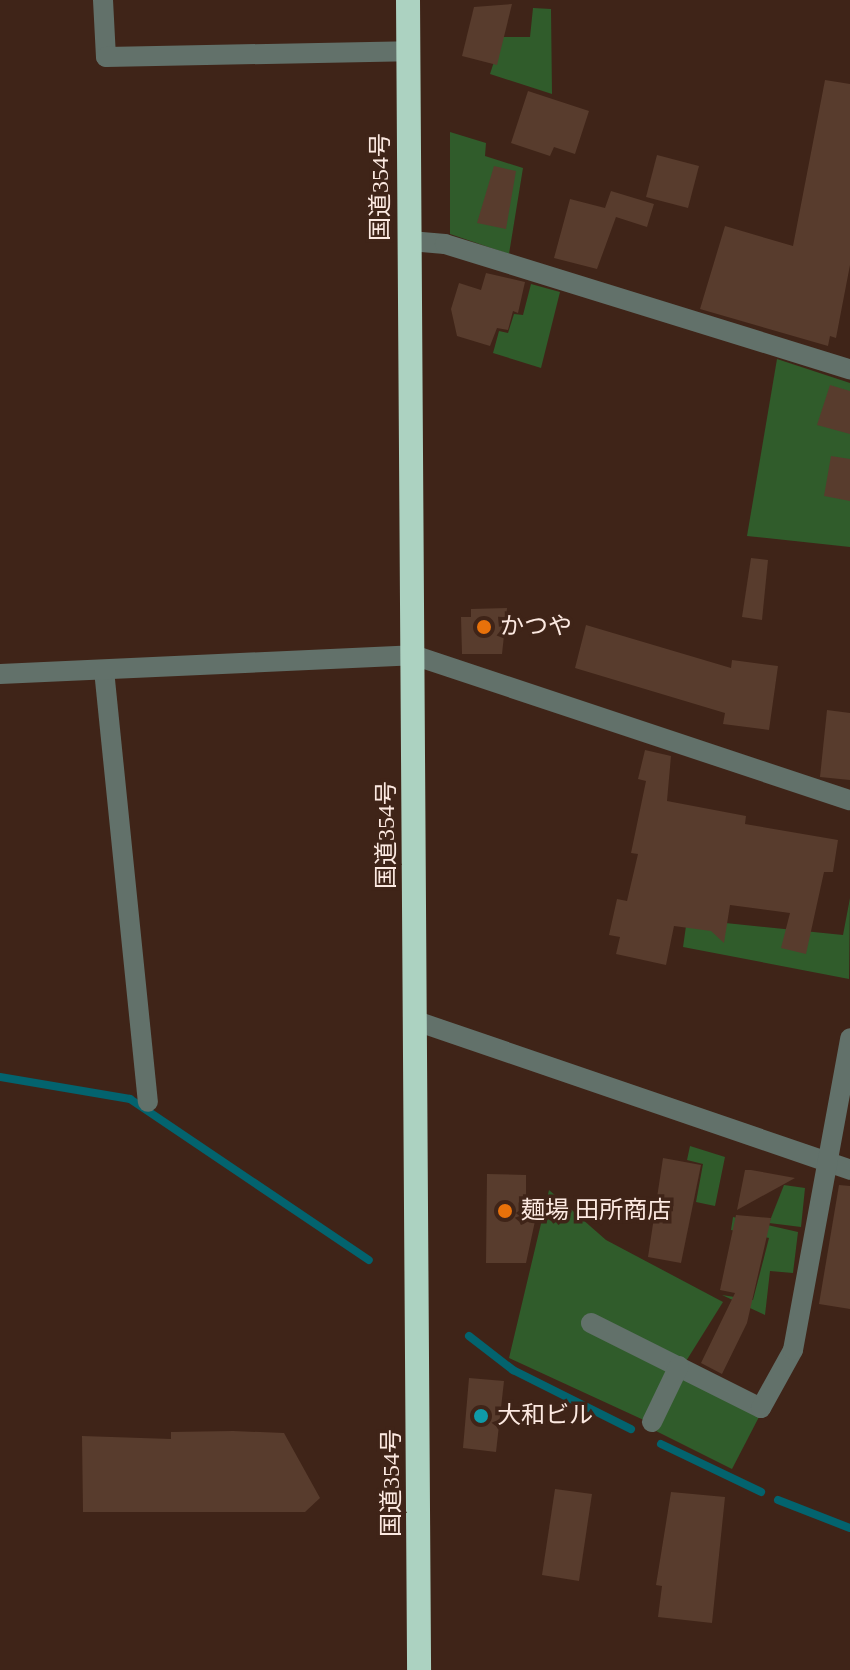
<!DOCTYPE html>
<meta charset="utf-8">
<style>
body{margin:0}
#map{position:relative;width:850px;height:1670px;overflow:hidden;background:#3f2418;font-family:"Times New Roman","Noto Sans JP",serif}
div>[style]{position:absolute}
.green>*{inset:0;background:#305c2b}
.stream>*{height:8px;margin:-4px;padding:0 4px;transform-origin:4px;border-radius:4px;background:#03636e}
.building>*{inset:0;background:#583c2d}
.minor>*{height:20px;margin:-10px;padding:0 10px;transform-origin:10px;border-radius:10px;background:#62716a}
.highway>*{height:24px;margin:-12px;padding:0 12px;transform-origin:12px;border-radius:12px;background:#acd2c1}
.dots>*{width:22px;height:22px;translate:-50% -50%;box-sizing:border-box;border:4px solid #3f2418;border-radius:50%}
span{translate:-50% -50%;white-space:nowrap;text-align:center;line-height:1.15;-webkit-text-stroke:7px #3f2418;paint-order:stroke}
.street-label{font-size:24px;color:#fce9e1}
.poi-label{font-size:24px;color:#fce9e1}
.left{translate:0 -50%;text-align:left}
</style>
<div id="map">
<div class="green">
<i style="clip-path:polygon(533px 8px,551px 9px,552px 94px,490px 74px,502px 37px,530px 37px)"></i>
<i style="clip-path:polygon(450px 132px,486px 143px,485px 156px,523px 168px,509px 254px,450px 234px)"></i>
<i style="clip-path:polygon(531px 284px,560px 292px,541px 368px,493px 353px,499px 331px,508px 333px,514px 314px,523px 315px)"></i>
<i style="clip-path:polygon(777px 359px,850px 383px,850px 547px,747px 536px)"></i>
<i style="clip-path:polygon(850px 898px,849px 979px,683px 947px,687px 919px,843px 935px)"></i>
<i style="clip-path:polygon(690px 1146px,725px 1157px,715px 1206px,696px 1202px,703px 1164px,687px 1160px)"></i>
<i style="clip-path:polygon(784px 1185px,805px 1188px,801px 1227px,769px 1223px)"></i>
<i style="clip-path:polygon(549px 1190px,606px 1240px,723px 1302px,648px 1422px,509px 1358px)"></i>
<i style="clip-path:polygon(733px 1217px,798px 1232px,793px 1273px,770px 1271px,765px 1315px,722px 1295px,753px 1300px,769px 1238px,731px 1230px)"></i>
<i style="clip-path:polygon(682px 1375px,760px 1415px,732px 1469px,654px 1430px)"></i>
</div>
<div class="stream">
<i style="left:0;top:1077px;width:132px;rotate:9.6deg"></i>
<i style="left:130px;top:1099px;width:288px;rotate:34deg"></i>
<i style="left:469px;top:1336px;width:56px;rotate:37.7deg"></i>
<i style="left:513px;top:1370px;width:132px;rotate:26.6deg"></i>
<i style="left:661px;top:1444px;width:111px;rotate:25.6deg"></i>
<i style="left:778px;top:1500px;width:77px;rotate:21.3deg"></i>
</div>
<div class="building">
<i style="clip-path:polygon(512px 4px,497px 65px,462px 56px,474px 7px)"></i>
<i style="clip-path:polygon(825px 80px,850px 84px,850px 265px,836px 338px,830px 336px,828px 346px,700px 309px,725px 226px,793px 246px)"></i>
<i style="clip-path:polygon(528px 91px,589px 111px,575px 154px,554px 147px,550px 156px,511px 143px)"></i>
<i style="clip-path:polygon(657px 155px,699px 166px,688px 208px,646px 197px)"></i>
<i style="clip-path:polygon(494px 166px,516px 171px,506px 229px,477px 223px)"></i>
<i style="clip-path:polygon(611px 191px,654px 204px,647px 227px,616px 217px,597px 269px,554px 258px,570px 199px,605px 208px)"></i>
<i style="clip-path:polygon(486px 273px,525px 282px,518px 313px,513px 311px,508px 330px,497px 328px,490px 346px,457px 336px,451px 309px,459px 283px,481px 290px)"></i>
<i style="clip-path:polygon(830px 385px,850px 391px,850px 434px,817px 425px)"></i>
<i style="clip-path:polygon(831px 456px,850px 459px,850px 501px,824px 496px)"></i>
<i style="clip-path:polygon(751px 558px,768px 560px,762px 620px,742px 617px)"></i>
<i style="clip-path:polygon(507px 608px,502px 654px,462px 654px,461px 617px,471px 617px,471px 609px)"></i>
<i style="clip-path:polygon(586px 625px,731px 668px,732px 660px,778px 666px,769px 730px,723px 724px,725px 713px,575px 668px)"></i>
<i style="clip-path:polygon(827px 710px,850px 713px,850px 780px,820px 777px)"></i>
<i style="clip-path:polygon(645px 750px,671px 756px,667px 801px,746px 816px,745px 824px,838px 840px,833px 872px,824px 872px,806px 954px,781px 948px,790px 913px,730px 905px,724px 943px,711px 931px,674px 926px,666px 965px,616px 954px,620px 937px,609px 935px,617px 899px,627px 901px,638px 854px,631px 853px,646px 781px,638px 779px)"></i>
<i style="clip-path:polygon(663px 1158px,701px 1165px,681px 1263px,648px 1257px)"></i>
<i style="clip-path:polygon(745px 1170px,751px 1170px,795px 1178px,737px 1210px)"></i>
<i style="clip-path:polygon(487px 1174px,526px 1175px,526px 1221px,535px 1221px,526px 1263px,486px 1263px)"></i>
<i style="clip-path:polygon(839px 1185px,850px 1186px,850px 1309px,819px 1304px)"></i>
<i style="clip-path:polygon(736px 1215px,771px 1218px,747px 1323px,722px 1374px,701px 1363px,735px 1293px,720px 1290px)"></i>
<i style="clip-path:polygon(469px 1378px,504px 1381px,496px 1452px,463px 1448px)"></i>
<i style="clip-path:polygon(233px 1431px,284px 1433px,320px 1498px,305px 1512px,83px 1512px,82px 1436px,171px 1439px,171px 1432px)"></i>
<i style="clip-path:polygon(555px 1489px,592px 1494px,579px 1581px,542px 1575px)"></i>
<i style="clip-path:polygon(671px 1492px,725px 1497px,712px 1623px,658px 1617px,662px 1586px,656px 1585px)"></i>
</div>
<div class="minor">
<i style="left:103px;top:0;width:57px;rotate:87deg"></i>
<i style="left:106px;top:57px;width:302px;rotate:-1.1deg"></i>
<i style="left:410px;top:241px;width:35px;rotate:5deg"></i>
<i style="left:445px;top:244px;width:424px;rotate:17.2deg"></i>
<i style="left:104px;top:670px;width:434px;rotate:84.2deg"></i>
<i style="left:0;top:674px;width:413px;rotate:-2.6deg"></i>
<i style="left:413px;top:655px;width:460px;rotate:18.4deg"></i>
<i style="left:416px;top:1021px;width:459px;rotate:18.9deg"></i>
<i style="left:591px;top:1323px;width:190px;rotate:26.6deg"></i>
<i style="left:761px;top:1408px;width:66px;rotate:-61.1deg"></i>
<i style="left:793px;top:1350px;width:317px;rotate:-79.6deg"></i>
<i style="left:652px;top:1422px;width:62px;rotate:-64.3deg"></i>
</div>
<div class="highway">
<i style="left:408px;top:0;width:1670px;rotate:89.62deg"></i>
</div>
<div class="dots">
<i style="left:484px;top:627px;background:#e8710a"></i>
<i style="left:505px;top:1211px;background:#e8710a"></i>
<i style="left:481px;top:1416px;background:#0f9aa8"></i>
</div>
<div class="street-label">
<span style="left:381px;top:187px;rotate:-90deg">国道354号</span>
<span style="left:387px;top:835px;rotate:-90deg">国道354号</span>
<span style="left:392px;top:1483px;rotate:-90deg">国道354号</span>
</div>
<div class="poi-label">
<span class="left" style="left:500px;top:627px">かつや</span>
<span class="left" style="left:521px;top:1211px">麺場 田所商店</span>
<span class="left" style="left:497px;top:1416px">大和ビル</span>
</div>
</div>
